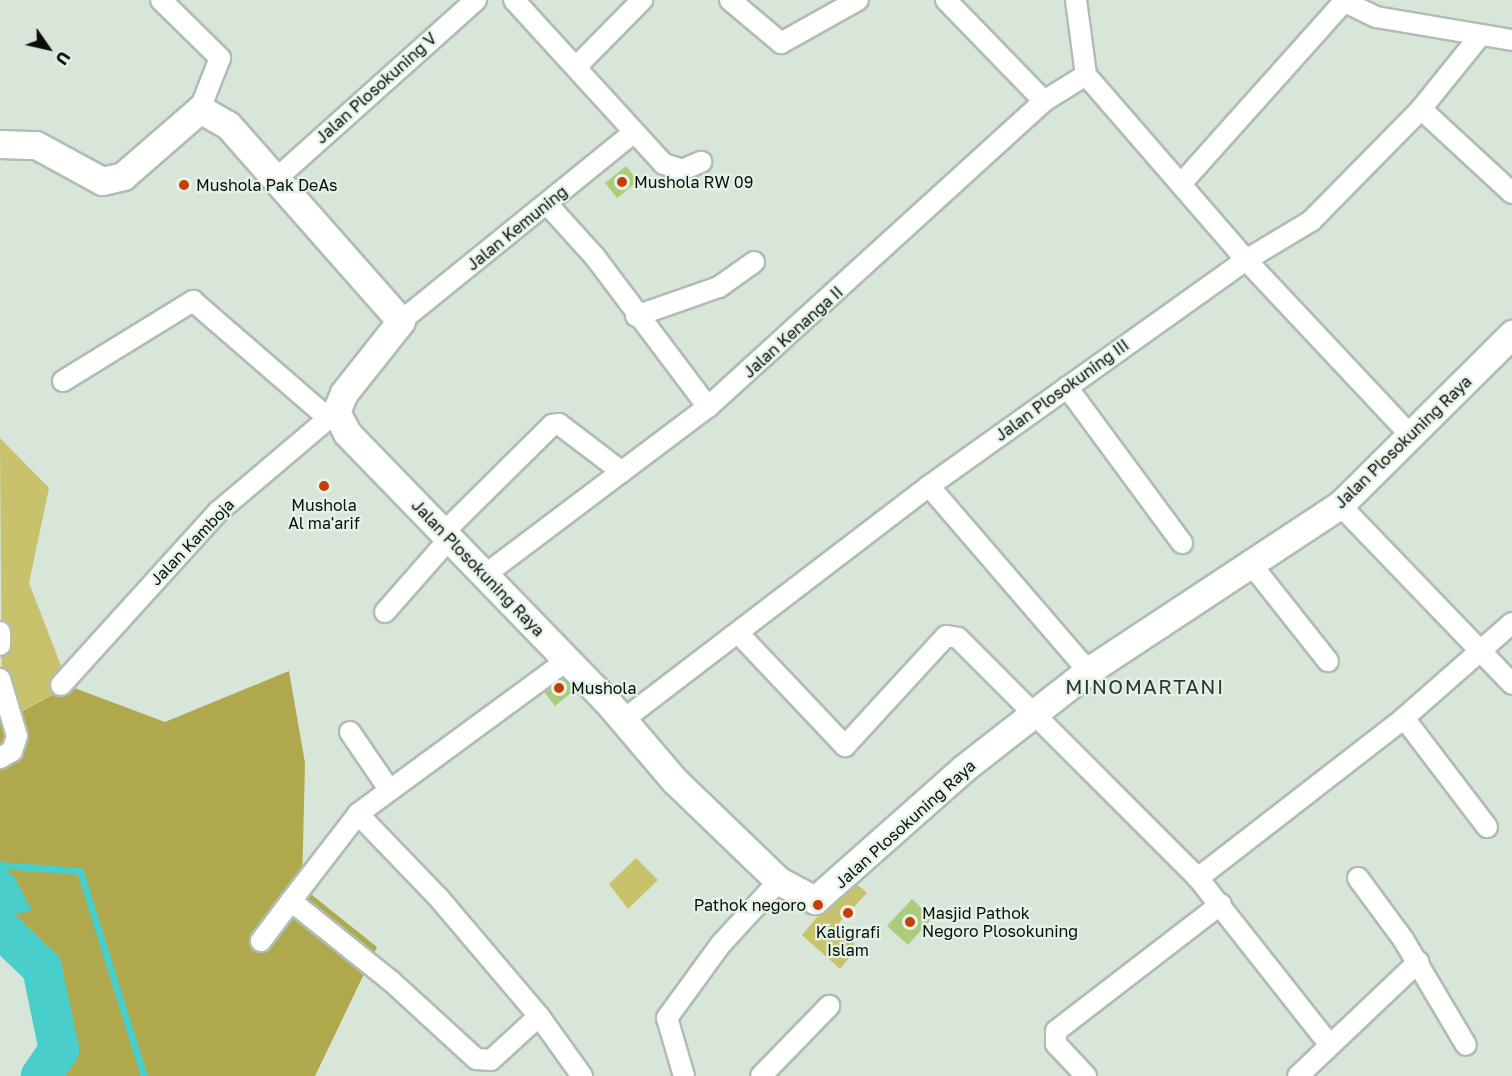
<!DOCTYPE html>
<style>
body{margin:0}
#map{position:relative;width:1512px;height:1076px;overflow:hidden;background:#d7e6d9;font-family:"Golos Text",sans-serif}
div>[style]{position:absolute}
.green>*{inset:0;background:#c9c26c}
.forest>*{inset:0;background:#b0a84d}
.water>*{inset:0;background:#49cecc}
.stream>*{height:7px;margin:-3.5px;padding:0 3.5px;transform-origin:3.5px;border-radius:3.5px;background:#49cecc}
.river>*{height:40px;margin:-20px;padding:0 20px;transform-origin:20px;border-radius:20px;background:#49cecc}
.building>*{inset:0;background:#abcc7a}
.roads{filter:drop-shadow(2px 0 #afbeb1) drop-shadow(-2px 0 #afbeb1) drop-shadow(0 2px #afbeb1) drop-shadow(0 -2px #afbeb1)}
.street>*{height:20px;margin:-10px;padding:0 10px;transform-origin:10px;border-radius:10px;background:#fff}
.secondary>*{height:27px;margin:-13.5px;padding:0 13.5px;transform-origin:13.5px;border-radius:13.5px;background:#fff}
.dots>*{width:16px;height:16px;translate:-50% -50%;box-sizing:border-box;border:3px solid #e4f3e6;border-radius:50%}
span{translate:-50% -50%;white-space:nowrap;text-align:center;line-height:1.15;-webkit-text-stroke:4.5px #e4f3e6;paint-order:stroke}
.street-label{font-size:16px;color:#0a0e0a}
.poi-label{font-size:16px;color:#0a0e0a}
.left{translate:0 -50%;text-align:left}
.right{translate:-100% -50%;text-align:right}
.quarter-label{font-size:20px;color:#2c382e;letter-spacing:1.5px}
.north{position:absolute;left:18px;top:18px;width:60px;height:60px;-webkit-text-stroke:4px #e4f3e6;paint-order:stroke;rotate:124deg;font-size:16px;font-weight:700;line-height:24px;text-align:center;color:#0a0e0a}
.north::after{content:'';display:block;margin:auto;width:21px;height:27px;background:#0a0e0a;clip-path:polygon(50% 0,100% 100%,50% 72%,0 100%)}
</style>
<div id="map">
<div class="green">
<i style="clip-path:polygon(0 438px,49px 488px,29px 583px,69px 686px,2px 721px)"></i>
<i style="clip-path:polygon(636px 858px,658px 880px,628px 909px,609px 884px)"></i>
<i style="clip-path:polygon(850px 878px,867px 893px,836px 926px,858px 947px,840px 969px,802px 935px)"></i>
</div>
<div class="forest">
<i style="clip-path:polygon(289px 671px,305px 763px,302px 887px,377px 947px,315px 1076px,51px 1076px,67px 1052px,48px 955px,0 916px,0 723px,69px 686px,165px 722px)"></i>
</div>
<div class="water">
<i style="clip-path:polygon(0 864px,15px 878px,32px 911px,0 916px)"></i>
</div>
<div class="stream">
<i style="left:0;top:865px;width:80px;rotate:4.3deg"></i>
<i style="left:80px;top:871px;width:215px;rotate:72.7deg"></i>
</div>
<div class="river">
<i style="left:0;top:928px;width:58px;rotate:43.6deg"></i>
<i style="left:42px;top:968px;width:84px;rotate:78.3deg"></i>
<i style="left:59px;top:1050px;width:32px;rotate:125deg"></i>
</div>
<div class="building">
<i style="clip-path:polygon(626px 166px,638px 181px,617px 198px,605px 183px)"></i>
<i style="clip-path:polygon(563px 678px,575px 690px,555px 706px,544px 692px)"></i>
<i style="clip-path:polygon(912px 899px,932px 918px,908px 945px,887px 926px)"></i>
</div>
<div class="roads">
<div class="street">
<i style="left:161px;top:0;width:83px;rotate:44.5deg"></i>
<i style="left:220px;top:58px;width:55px;rotate:111.4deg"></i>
<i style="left:514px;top:0;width:222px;rotate:47.6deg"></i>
<i style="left:664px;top:164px;width:19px;rotate:18deg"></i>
<i style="left:682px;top:170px;width:21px;rotate:-23deg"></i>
<i style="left:730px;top:0;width:67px;rotate:40.1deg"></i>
<i style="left:781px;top:43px;width:88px;rotate:-29.2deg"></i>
<i style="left:946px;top:0;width:141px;rotate:45.9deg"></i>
<i style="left:1076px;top:0;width:76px;rotate:82.4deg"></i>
<i style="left:1086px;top:75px;width:245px;rotate:49.1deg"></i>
<i style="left:1246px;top:260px;width:241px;rotate:46.8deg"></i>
<i style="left:1341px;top:0;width:39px;rotate:26deg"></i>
<i style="left:1376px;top:17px;width:138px;rotate:9.6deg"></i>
<i style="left:577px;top:66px;width:93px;rotate:-45.4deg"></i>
<i style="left:1421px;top:109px;width:124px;rotate:42.7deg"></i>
<i style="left:277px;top:178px;width:267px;rotate:-41.8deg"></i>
<i style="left:1181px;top:184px;width:241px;rotate:-48.2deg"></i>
<i style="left:547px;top:204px;width:72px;rotate:47.8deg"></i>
<i style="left:595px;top:257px;width:188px;rotate:53deg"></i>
<i style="left:636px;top:316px;width:88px;rotate:-19.3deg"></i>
<i style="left:719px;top:287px;width:43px;rotate:-35.5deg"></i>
<i style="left:401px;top:321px;width:297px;rotate:-39deg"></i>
<i style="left:63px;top:381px;width:153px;rotate:-31.6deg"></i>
<i style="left:193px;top:301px;width:179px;rotate:40.9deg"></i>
<i style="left:1067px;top:387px;width:194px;rotate:53.6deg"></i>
<i style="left:929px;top:486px;width:244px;rotate:49.3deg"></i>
<i style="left:1340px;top:505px;width:248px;rotate:46.1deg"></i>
<i style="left:444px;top:532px;width:152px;rotate:-44.7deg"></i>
<i style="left:552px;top:425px;width:7px;rotate:-8deg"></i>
<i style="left:559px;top:424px;width:79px;rotate:37.3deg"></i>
<i style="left:1251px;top:564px;width:124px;rotate:51.6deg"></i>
<i style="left:486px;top:574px;width:278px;rotate:-37deg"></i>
<i style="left:708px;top:407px;width:454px;rotate:-42.3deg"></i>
<i style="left:1044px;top:101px;width:49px;rotate:-31.8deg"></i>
<i style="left:385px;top:612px;width:98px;rotate:-48.7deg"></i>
<i style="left:0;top:632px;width:13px;rotate:90deg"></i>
<i style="left:740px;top:635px;width:153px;rotate:46.6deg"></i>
<i style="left:845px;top:746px;width:149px;rotate:-47.4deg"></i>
<i style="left:946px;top:636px;width:12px;rotate:9deg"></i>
<i style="left:958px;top:638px;width:339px;rotate:45deg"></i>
<i style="left:1198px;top:878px;width:211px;rotate:51.7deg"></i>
<i style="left:566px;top:661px;width:258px;rotate:143.7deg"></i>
<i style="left:358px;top:814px;width:110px;rotate:127.6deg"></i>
<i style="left:291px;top:901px;width:128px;rotate:38.7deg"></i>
<i style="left:391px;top:981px;width:115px;rotate:42.5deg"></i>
<i style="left:476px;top:1059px;width:15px;rotate:4deg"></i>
<i style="left:491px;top:1060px;width:65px;rotate:-42.5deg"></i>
<i style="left:539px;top:1016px;width:74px;rotate:54.4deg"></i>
<i style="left:0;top:679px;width:59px;rotate:73.4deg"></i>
<i style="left:17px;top:736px;width:16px;rotate:108deg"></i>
<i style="left:12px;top:751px;width:14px;rotate:150deg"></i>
<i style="left:61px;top:685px;width:234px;rotate:-47.8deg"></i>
<i style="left:218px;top:512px;width:155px;rotate:-40.3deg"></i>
<i style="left:1404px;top:718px;width:137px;rotate:52.7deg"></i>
<i style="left:623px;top:720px;width:385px;rotate:-37.4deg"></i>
<i style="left:929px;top:486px;width:389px;rotate:-35.5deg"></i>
<i style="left:1246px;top:260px;width:76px;rotate:-31deg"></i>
<i style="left:1311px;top:221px;width:157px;rotate:-45.5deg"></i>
<i style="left:1421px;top:109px;width:92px;rotate:-51.1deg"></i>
<i style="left:350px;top:732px;width:68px;rotate:55.8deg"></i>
<i style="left:358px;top:814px;width:115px;rotate:46.1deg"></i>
<i style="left:438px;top:897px;width:156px;rotate:49.7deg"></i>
<i style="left:1198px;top:878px;width:261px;rotate:-37.8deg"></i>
<i style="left:1404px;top:718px;width:144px;rotate:-41.3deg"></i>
<i style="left:1358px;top:878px;width:76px;rotate:53.6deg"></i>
<i style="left:1403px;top:939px;width:123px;rotate:59.3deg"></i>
<i style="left:261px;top:941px;width:50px;rotate:-53.1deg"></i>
<i style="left:684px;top:1076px;width:60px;rotate:-106.3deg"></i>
<i style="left:667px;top:1018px;width:92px;rotate:-53.9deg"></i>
<i style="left:721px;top:944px;width:86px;rotate:-47.4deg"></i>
<i style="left:761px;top:1076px;width:98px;rotate:-45.8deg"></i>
<i style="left:1086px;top:1076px;width:44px;rotate:-133.2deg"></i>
<i style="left:1056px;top:1044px;width:13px;rotate:-90deg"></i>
<i style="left:1056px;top:1031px;width:208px;rotate:-37.6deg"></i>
<i style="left:1298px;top:1076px;width:166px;rotate:-43.5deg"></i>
</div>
<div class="secondary">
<i style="left:0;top:144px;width:36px;rotate:2deg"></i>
<i style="left:36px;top:145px;width:75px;rotate:28.6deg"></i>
<i style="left:102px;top:181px;width:22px;rotate:-13deg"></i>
<i style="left:123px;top:176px;width:102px;rotate:-41deg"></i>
<i style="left:200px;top:109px;width:32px;rotate:30deg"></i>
<i style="left:228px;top:125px;width:261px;rotate:48.6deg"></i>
<i style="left:401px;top:321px;width:92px;rotate:128.4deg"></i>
<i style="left:344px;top:393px;width:21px;rotate:113deg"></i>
<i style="left:336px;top:412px;width:24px;rotate:62deg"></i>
<i style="left:347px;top:433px;width:372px;rotate:45.9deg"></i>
<i style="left:606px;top:700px;width:105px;rotate:49.6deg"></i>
<i style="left:674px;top:780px;width:146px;rotate:43.9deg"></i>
<i style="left:779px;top:881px;width:41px;rotate:27.8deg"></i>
<i style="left:815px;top:900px;width:199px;rotate:-41.5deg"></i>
<i style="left:964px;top:768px;width:157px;rotate:-38deg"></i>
<i style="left:1088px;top:671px;width:302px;rotate:-33.4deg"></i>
<i style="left:1340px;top:505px;width:243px;rotate:-44.8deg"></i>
</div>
</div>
<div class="dots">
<i style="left:622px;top:182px;background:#c53e08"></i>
<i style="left:184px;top:185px;background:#c53e08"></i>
<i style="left:324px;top:486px;background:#c53e08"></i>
<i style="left:559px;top:688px;background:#c53e08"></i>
<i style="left:818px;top:905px;background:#c53e08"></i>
<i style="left:848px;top:913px;background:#c53e08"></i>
<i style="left:910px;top:922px;background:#c53e08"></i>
</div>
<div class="street-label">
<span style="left:376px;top:88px;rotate:-42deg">Jalan Plosokuning V</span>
<span style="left:517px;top:228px;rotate:-39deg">Jalan Kemuning</span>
<span style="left:793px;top:332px;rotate:-42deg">Jalan Kenanga II</span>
<span style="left:1062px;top:390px;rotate:-36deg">Jalan Plosokuning III</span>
<span style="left:1403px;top:442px;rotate:-44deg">Jalan Plosokuning Raya</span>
<span style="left:192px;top:542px;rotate:-46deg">Jalan Kamboja</span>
<span style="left:478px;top:568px;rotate:46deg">Jalan Plosokuning Raya</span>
<span style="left:905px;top:824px;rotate:-42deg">Jalan Plosokuning Raya</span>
</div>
<div class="poi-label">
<span class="left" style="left:634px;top:182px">Mushola RW 09</span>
<span class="left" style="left:196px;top:185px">Mushola Pak DeAs</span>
<span style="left:324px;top:514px">Mushola<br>Al ma'arif</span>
<span class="left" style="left:571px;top:688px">Mushola</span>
<span class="right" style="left:806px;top:905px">Pathok negoro</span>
<span class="left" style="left:922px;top:922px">Masjid Pathok<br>Negoro Plosokuning</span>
<span style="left:848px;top:941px">Kaligrafi<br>Islam</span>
</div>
<div class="quarter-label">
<span style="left:1145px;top:686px">MINOMARTANI</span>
</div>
<div class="north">U</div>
</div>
